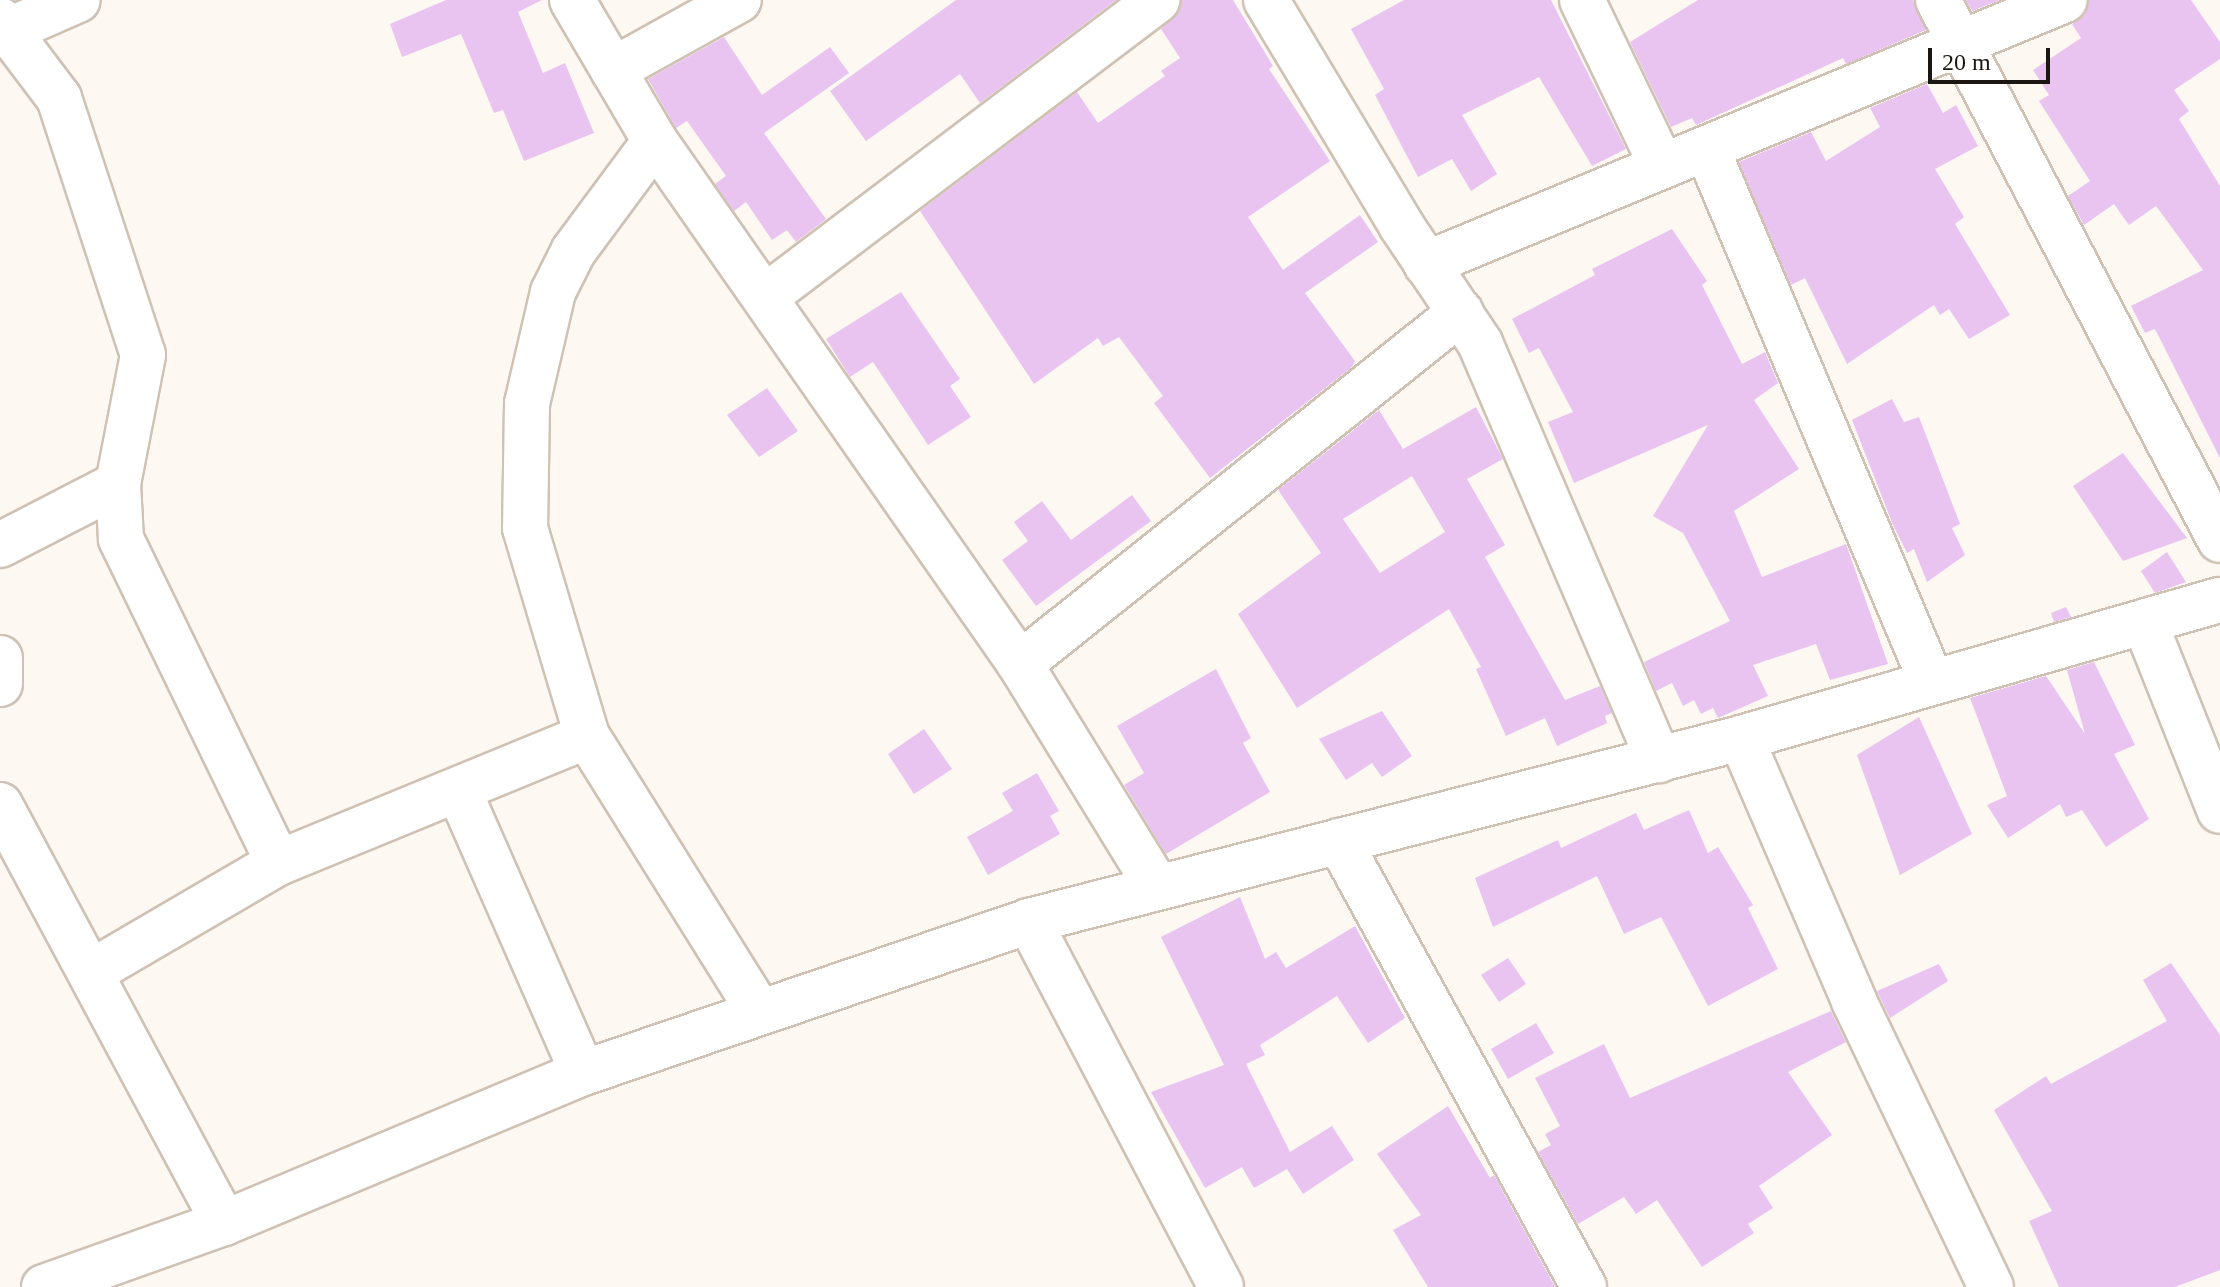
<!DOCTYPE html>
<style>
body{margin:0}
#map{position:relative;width:2220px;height:1287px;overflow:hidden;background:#fdf8f2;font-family:Georgia,serif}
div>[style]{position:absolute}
.building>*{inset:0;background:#e9c4f1}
.roads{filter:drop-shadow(2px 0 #cfc2b4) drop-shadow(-2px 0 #cfc2b4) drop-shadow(0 2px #cfc2b4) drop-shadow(0 -2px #cfc2b4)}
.street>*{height:44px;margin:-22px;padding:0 22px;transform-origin:22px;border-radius:22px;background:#fff}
span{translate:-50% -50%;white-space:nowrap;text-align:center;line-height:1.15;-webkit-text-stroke:6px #fff;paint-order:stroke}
.scale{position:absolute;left:1928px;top:48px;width:122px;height:36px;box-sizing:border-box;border:4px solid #1b1611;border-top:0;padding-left:10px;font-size:24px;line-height:28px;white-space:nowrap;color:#1b1611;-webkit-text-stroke:6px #fff;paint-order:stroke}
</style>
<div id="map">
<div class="building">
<i style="clip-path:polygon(446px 0,542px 0,518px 12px,543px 73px,565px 63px,594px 133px,524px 161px,503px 110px,494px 113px,461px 34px,402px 57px,390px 24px)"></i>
<i style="clip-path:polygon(956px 0,1116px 0,980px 103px,960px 74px,866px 141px,830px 91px)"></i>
<i style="clip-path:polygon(1181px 0,1233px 0,1273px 66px,1269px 69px,1330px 161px,1248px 217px,1283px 270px,1360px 215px,1378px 242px,1305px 293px,1355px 361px,1352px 367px,1210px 478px,1154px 403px,1163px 396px,1119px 337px,1103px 346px,1098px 338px,1034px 384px,920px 211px,1077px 92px,1098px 123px,1165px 76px,1161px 71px,1180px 58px,1161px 29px,1180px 10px)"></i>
<i style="clip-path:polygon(1404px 0,1551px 0,1626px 149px,1592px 166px,1539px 77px,1462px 115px,1497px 174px,1471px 191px,1452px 159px,1418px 177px,1375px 95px,1384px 89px,1351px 29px)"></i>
<i style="clip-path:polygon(1698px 0,1913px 0,1926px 30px,1846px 64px,1843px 58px,1696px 125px,1692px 118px,1671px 127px,1630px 42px)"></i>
<i style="clip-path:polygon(1966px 0,2000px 0,1972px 11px)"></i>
<i style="clip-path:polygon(2089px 0,2191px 0,2220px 42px,2220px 59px,2174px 90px,2189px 111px,2179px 119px,2220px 186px,2220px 458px,2155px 329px,2145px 333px,2131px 306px,2203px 270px,2156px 206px,2129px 225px,2114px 204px,2084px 225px,2068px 196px,2090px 181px,2039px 101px,2049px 95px,2033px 70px,2081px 38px,2072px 24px,2085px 15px)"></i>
<i style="clip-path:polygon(724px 37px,762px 95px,830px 47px,849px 73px,764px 133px,826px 219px,796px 242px,787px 230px,772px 240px,746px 202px,734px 211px,715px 184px,726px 176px,687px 121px,676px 128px,648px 79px)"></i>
<i style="clip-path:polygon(1927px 84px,1943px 113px,1956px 105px,1978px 146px,1935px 169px,1964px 217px,1955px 224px,2010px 315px,1969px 339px,1949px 309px,1940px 315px,1934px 305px,1847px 364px,1805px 278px,1791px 285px,1739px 162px,1811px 132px,1826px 161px,1880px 127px,1870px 108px)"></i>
<i style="clip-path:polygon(1672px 229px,1707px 281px,1702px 285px,1742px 364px,1765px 352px,1778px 383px,1754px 400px,1799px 469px,1734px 511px,1762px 577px,1846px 544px,1888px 664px,1830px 680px,1816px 644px,1753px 665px,1768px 696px,1718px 718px,1713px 708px,1701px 714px,1694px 700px,1683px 706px,1672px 683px,1656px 691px,1644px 662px,1730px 621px,1683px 533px,1653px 516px,1708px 425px,1574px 483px,1548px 422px,1573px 412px,1539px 348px,1529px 353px,1512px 319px,1595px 275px,1592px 269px)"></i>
<i style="clip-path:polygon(901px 292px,960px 379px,950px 386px,971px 417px,928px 445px,873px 362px,850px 377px,826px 339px)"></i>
<i style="clip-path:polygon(767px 388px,798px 431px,759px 457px,727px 415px)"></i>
<i style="clip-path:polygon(1892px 399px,1904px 422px,1919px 417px,1960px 524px,1952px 528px,1965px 555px,1927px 582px,1914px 549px,1907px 553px,1893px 525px,1852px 420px)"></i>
<i style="clip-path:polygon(evenodd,1476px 407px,1503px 459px,1467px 479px,1505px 545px,1485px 557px,1565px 700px,1600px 686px,1612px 713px,1605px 716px,1607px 723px,1557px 746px,1545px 718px,1506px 736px,1476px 669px,1481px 667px,1449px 609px,1297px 708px,1238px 614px,1321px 553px,1278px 490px,1379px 410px,1403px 449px,1476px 407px,1412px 476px,1445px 532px,1380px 573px,1343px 519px,1412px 476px)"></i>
<i style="clip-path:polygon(2123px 453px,2187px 538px,2123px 561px,2073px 486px)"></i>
<i style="clip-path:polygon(1132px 495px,1151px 521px,1036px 606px,1002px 560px,1028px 541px,1014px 522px,1042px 501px,1071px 540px)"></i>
<i style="clip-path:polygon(2167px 552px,2186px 582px,2155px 593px,2141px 571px)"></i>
<i style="clip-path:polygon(2066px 607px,2071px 617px,2054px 622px,2051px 613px)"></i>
<i style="clip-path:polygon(2094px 662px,2135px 745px,2114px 754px,2149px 819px,2106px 847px,2082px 810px,2066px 817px,2060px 804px,2008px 838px,1987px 805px,2007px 796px,1970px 698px,2046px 676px,2085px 734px,2067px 670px)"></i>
<i style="clip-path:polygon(1216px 669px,1251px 738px,1243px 743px,1270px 792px,1166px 854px,1124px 785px,1144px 773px,1117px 726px)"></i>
<i style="clip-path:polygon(1382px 711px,1412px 756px,1382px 777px,1372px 763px,1346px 780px,1319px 739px)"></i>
<i style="clip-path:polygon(1919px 717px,1972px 834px,1900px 875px,1857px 755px)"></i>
<i style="clip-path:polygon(924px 729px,952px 769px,914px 794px,888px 754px)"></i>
<i style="clip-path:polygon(1037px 773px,1059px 811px,1050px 816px,1060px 834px,988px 875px,967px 837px,1013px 811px,1002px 793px)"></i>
<i style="clip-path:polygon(1689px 810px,1708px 853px,1718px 847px,1753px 905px,1748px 908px,1778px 969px,1708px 1006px,1661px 917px,1624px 934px,1597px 876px,1493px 927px,1475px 878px,1558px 840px,1561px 848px,1636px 813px,1644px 830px)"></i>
<i style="clip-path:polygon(1240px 897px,1265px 959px,1276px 952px,1286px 968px,1355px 926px,1405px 1018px,1368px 1043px,1337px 996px,1260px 1045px,1265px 1055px,1246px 1064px,1290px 1152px,1332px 1126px,1354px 1160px,1303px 1194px,1287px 1169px,1254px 1188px,1242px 1167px,1205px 1188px,1151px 1092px,1224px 1065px,1161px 937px)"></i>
<i style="clip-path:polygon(1508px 958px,1526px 984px,1499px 1002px,1481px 975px)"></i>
<i style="clip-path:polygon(2171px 963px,2220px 1035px,2220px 1270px,2175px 1287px,2059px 1287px,2029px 1221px,2052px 1211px,1994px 1110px,2046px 1076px,2051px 1084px,2167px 1021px,2143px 980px)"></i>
<i style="clip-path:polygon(1939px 964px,1948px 981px,1890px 1018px,1877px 991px)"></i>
<i style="clip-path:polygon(1831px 1011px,1846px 1042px,1788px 1072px,1832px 1135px,1759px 1186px,1773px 1208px,1748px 1224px,1754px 1233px,1702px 1267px,1657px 1200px,1636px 1214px,1624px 1197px,1578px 1224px,1538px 1152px,1551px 1145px,1545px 1134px,1560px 1126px,1535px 1078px,1604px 1044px,1630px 1098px)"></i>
<i style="clip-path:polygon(1536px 1023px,1554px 1053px,1508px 1079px,1491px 1049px)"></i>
<i style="clip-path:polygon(1448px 1106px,1490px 1178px,1494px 1175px,1555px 1287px,1428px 1287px,1393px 1230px,1421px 1215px,1377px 1154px)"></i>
</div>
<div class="roads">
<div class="street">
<i style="left:572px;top:0;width:164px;rotate:59.5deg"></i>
<i style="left:655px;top:141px;width:638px;rotate:55.09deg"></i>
<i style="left:1020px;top:664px;width:262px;rotate:58.4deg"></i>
<i style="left:1266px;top:0;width:262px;rotate:59deg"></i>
<i style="left:1401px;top:225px;width:142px;rotate:56.2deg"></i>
<i style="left:1480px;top:343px;width:454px;rotate:66.8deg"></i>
<i style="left:1582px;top:0;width:182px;rotate:64.3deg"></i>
<i style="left:1938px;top:0;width:609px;rotate:62.43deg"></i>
<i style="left:0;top:20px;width:98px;rotate:52.9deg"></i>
<i style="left:59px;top:98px;width:270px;rotate:71.9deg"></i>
<i style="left:143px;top:355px;width:131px;rotate:101deg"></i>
<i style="left:118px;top:484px;width:55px;rotate:86.9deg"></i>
<i style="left:121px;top:539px;width:360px;rotate:64.1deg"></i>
<i style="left:7px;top:31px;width:77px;rotate:-23.6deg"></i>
<i style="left:613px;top:70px;width:144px;rotate:-29.1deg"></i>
<i style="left:655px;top:141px;width:138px;rotate:126.5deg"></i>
<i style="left:573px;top:252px;width:45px;rotate:116.6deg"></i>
<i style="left:553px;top:292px;width:115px;rotate:103.1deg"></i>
<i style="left:527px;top:404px;width:124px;rotate:90.9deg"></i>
<i style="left:525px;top:528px;width:217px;rotate:73.4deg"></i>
<i style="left:587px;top:736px;width:323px;rotate:58deg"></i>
<i style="left:1707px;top:149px;width:579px;rotate:67.15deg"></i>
<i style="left:1426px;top:264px;width:691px;rotate:-22.45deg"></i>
<i style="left:765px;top:297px;width:492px;rotate:-37.1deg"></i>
<i style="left:0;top:545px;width:133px;rotate:-27.3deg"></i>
<i style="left:2145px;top:623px;width:202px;rotate:68.3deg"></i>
<i style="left:0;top:658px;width:26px;rotate:90deg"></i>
<i style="left:1020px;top:664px;width:564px;rotate:-38.6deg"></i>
<i style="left:1741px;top:738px;width:286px;rotate:66.7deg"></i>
<i style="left:1854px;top:1001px;width:317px;rotate:64.4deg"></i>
<i style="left:459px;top:791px;width:308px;rotate:66.3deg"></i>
<i style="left:0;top:805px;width:474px;rotate:61.8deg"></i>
<i style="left:1339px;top:841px;width:509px;rotate:61.22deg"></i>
<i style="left:1029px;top:921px;width:413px;rotate:62.3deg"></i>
<i style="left:93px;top:971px;width:214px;rotate:-30.3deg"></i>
<i style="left:278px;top:863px;width:334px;rotate:-22.3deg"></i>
<i style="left:44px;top:1287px;width:191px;rotate:-19.6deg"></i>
<i style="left:224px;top:1223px;width:389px;rotate:-22.7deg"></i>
<i style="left:583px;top:1073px;width:471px;rotate:-18.8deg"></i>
<i style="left:1029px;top:921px;width:735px;rotate:-14.41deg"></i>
<i style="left:1741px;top:738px;width:498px;rotate:-16.1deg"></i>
</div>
</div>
<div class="scale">20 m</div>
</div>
